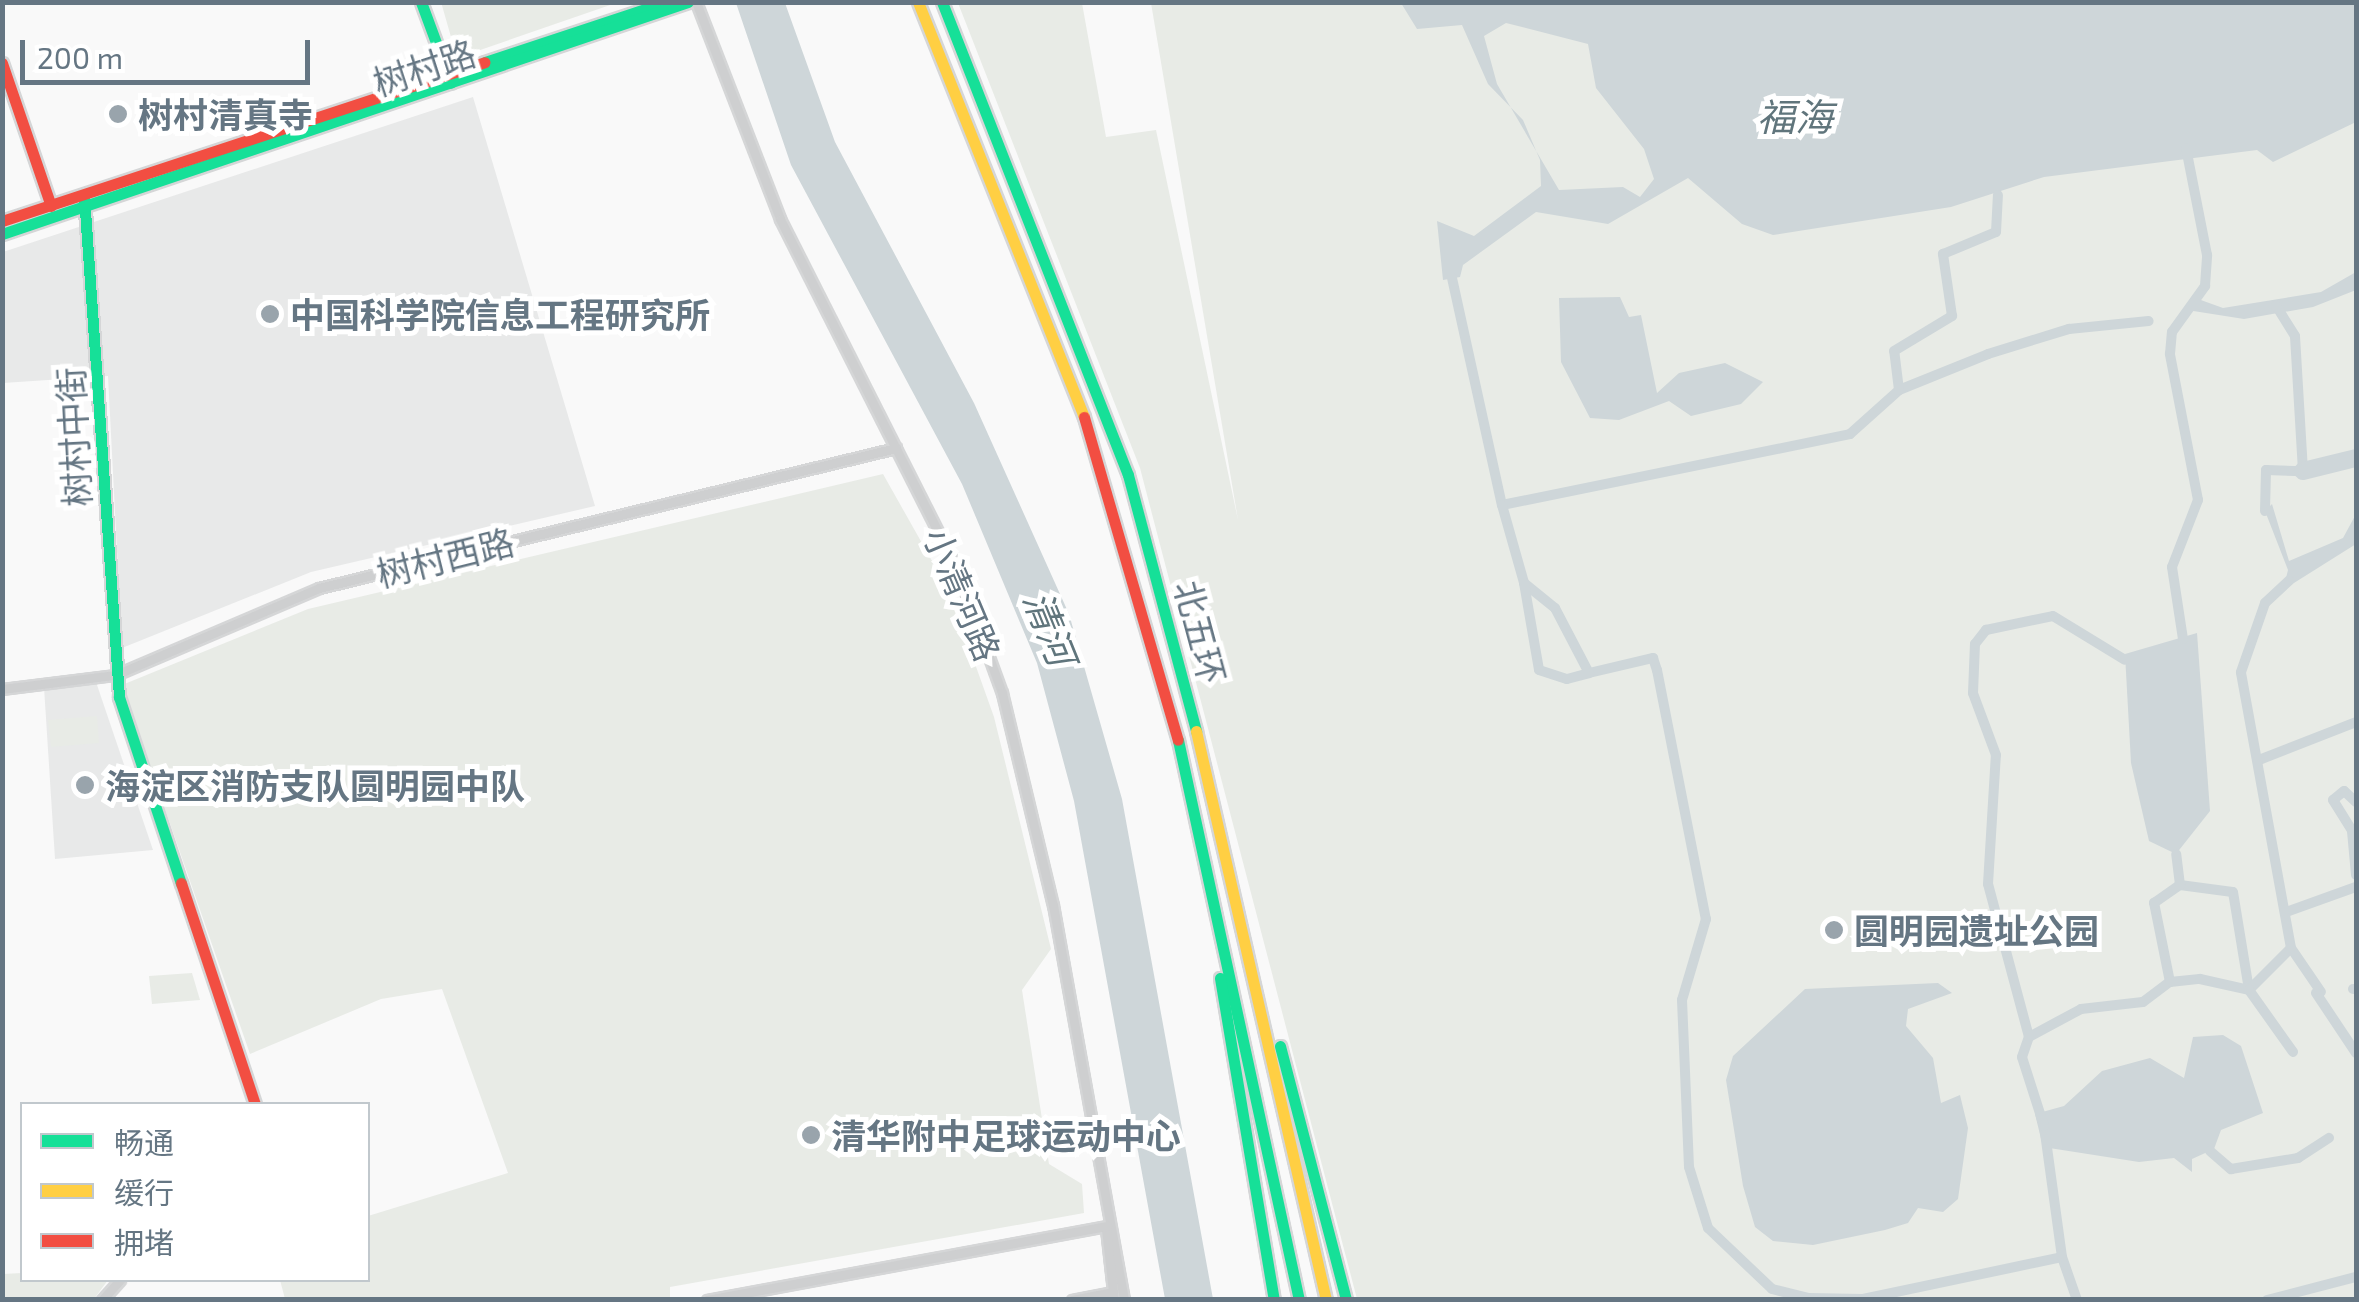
<!DOCTYPE html>
<meta charset="utf-8">
<style>
body{margin:0}
#map{position:relative;width:2359px;height:1302px;overflow:hidden;background:#f9f9f9;font-family:"Exo 2","Noto Sans SC",sans-serif}
div>[style]{position:absolute}
.built>*{inset:0;background:#e8e9e9}
.green>*{inset:0;background:#e8ebe6}
.water>*{inset:0;background:#ced6d9}
.canal>*{height:10px;margin:-5px;padding:0 5px;transform-origin:5px;border-radius:5px;background:#ced6d9}
.river>*{height:18px;margin:-9px;padding:0 9px;transform-origin:9px;border-radius:9px;background:#ced6d9}
.roads{filter:drop-shadow(2px 0 #d5d6d7) drop-shadow(-2px 0 #d5d6d7) drop-shadow(0 2px #d5d6d7) drop-shadow(0 -2px #d5d6d7)}
.street>*{height:9px;margin:-4.5px;padding:0 4.5px;transform-origin:4.5px;border-radius:4.5px;background:#cecfd0}
.fast>*{height:11px;margin:-5.5px;padding:0 5.5px;transform-origin:5.5px;border-radius:5.5px;background:#16e098}
.slow>*{height:11px;margin:-5.5px;padding:0 5.5px;transform-origin:5.5px;border-radius:5.5px;background:#ffcf43}
.jam>*{height:11px;margin:-5.5px;padding:0 5.5px;transform-origin:5.5px;border-radius:5.5px;background:#f24e42}
.dots>*{width:28px;height:28px;translate:-50% -50%;box-sizing:border-box;border:5px solid #fff;border-radius:50%}
span{translate:-50% -50%;white-space:nowrap;text-align:center;line-height:1.15;-webkit-text-stroke:10px #fff;paint-order:stroke}
.street-label{font-size:35px;color:#657683}
.poi-label{font-size:35px;color:#657683;font-weight:700}
.left{translate:0 -50%;text-align:left}
.water-label{font-size:38px;color:#60757c;font-style:italic}
.frame{position:absolute;inset:0;border:5px solid #657683;pointer-events:none}
.legend{position:absolute;left:20px;top:1102px;width:350px;height:180px;box-sizing:border-box;background:#fff;border:2px solid #c1c8cd;margin:0;padding:12px 18px;list-style:none;font-size:30px;color:#657683}
.legend li{display:flex;align-items:center;gap:20px;height:50px}
.legend b{width:50px;border:2px solid #c1c8cd}
.scale{position:absolute;left:20px;top:40px;width:290px;height:45px;box-sizing:border-box;border:5px solid #657683;border-top:0;padding-left:12px;font-size:30px;line-height:35px;white-space:nowrap;color:#657683;-webkit-text-stroke:8px #fff;paint-order:stroke}
</style>
<div id="map">
<div class="built">
<i style="clip-path:polygon(473px 97px,595px 506px,311px 572px,122px 648px,108px 376px,3px 383px,3px 252px)"></i>
<i style="clip-path:polygon(96px 682px,153px 850px,55px 859px,44px 687px)"></i>
</div>
<div class="green">
<i style="clip-path:polygon(441px 2px,616px 2px,616px 3px,457px 58px)"></i>
<i style="clip-path:polygon(958px 3px,1082px 3px,1106px 137px,1156px 130px,1238px 520px,1151px 3px,2356px 3px,2356px 1299px,1357px 1299px,1140px 468px)"></i>
<i style="clip-path:polygon(883px 474px,949px 591px,994px 717px,1051px 949px,1022px 990px,1049px 1164px,1082px 1184px,1084px 1213px,670px 1287px,670px 1299px,285px 1299px,280px 1280px,368px 1280px,368px 1216px,508px 1173px,442px 989px,381px 999px,250px 1054px,122px 685px,308px 609px)"></i>
<i style="clip-path:polygon(97px 716px,99px 743px,51px 747px,48px 720px)"></i>
<i style="clip-path:polygon(192px 973px,200px 1000px,152px 1004px,149px 976px)"></i>
<i style="clip-path:polygon(22px 1273px,22px 1280px,108px 1280px,94px 1299px,3px 1299px,3px 1274px)"></i>
</div>
<div class="water">
<i style="clip-path:polygon(736px 3px,785px 3px,835px 142px,974px 403px,1069px 614px,1122px 799px,1213px 1299px,1165px 1299px,1074px 801px,1037px 663px,962px 484px,791px 165px)"></i>
<i style="clip-path:polygon(evenodd,1505px 3px,2356px 3px,2356px 122px,2273px 162px,2257px 150px,2044px 177px,1951px 207px,1773px 235px,1742px 224px,1688px 178px,1608px 224px,1536px 212px,1463px 265px,1460px 277px,1443px 280px,1437px 221px,1474px 236px,1541px 186px,1540px 160px,1523px 120px,1488px 84px,1462px 25px,1417px 29px,1401px 3px,1505px 3px,1506px 23px,1588px 44px,1596px 88px,1644px 149px,1654px 179px,1640px 197px,1623px 187px,1559px 190px,1497px 84px,1484px 36px,1506px 23px)"></i>
<i style="clip-path:polygon(2356px 272px,2356px 290px,2313px 307px,2244px 319px,2187px 310px,2198px 299px,2223px 308px,2321px 292px)"></i>
<i style="clip-path:polygon(1620px 297px,1629px 317px,1641px 315px,1657px 393px,1679px 373px,1725px 363px,1763px 382px,1741px 404px,1691px 416px,1669px 401px,1619px 420px,1590px 418px,1561px 362px,1559px 298px)"></i>
<i style="clip-path:polygon(2272px 504px,2289px 561px,2343px 538px,2356px 514px,2356px 544px,2283px 590px,2288px 570px,2265px 511px)"></i>
<i style="clip-path:polygon(2197px 633px,2210px 811px,2176px 854px,2149px 841px,2131px 763px,2125px 654px)"></i>
<i style="clip-path:polygon(1938px 983px,1952px 993px,1908px 1009px,1906px 1026px,1933px 1058px,1941px 1103px,1960px 1095px,1968px 1128px,1958px 1199px,1943px 1212px,1918px 1208px,1908px 1223px,1885px 1230px,1813px 1245px,1773px 1241px,1755px 1227px,1743px 1186px,1726px 1080px,1733px 1056px,1805px 989px)"></i>
<i style="clip-path:polygon(2223px 1035px,2241px 1046px,2263px 1113px,2221px 1130px,2214px 1149px,2192px 1159px,2192px 1172px,2174px 1158px,2139px 1162px,2043px 1147px,2035px 1114px,2064px 1106px,2102px 1071px,2150px 1058px,2184px 1078px,2193px 1037px)"></i>
</div>
<div class="canal">
<i style="left:1452px;top:278px;width:232px;rotate:77.6deg"></i>
<i style="left:1502px;top:505px;width:355px;rotate:-11.5deg"></i>
<i style="left:1850px;top:434px;width:66px;rotate:-41.9deg"></i>
<i style="left:1899px;top:390px;width:96px;rotate:-22deg"></i>
<i style="left:1988px;top:354px;width:85px;rotate:-17.2deg"></i>
<i style="left:2069px;top:329px;width:80px;rotate:-5.7deg"></i>
<i style="left:1899px;top:390px;width:39px;rotate:-97deg"></i>
<i style="left:1894px;top:351px;width:68px;rotate:-31.1deg"></i>
<i style="left:1952px;top:316px;width:63px;rotate:-98.3deg"></i>
<i style="left:1943px;top:254px;width:57px;rotate:-22.5deg"></i>
<i style="left:1996px;top:232px;width:37px;rotate:-87deg"></i>
<i style="left:1502px;top:505px;width:81px;rotate:74.2deg"></i>
<i style="left:1524px;top:583px;width:40px;rotate:39deg"></i>
<i style="left:1555px;top:608px;width:73px;rotate:62.4deg"></i>
<i style="left:1589px;top:673px;width:66px;rotate:-13.2deg"></i>
<i style="left:1653px;top:658px;width:13px;rotate:72deg"></i>
<i style="left:1657px;top:670px;width:254px;rotate:78.9deg"></i>
<i style="left:1706px;top:919px;width:84px;rotate:106.5deg"></i>
<i style="left:1682px;top:1000px;width:167px;rotate:87.6deg"></i>
<i style="left:1689px;top:1167px;width:64px;rotate:72.7deg"></i>
<i style="left:1708px;top:1228px;width:88px;rotate:43.6deg"></i>
<i style="left:1772px;top:1289px;width:37px;rotate:14deg"></i>
<i style="left:1808px;top:1298px;width:55px;rotate:1deg"></i>
<i style="left:1863px;top:1299px;width:203px;rotate:-11.9deg"></i>
<i style="left:2062px;top:1257px;width:46px;rotate:70.8deg"></i>
<i style="left:2265px;top:511px;width:41px;rotate:-88.6deg"></i>
<i style="left:2266px;top:470px;width:37px;rotate:2deg"></i>
<i style="left:2303px;top:471px;width:135px;rotate:-93.4deg"></i>
<i style="left:2295px;top:336px;width:36px;rotate:-122deg"></i>
<i style="left:1524px;top:583px;width:88px;rotate:80.2deg"></i>
<i style="left:1539px;top:670px;width:29px;rotate:18deg"></i>
<i style="left:1567px;top:679px;width:23px;rotate:-15deg"></i>
<i style="left:2183px;top:639px;width:73px;rotate:-98.7deg"></i>
<i style="left:2172px;top:567px;width:72px;rotate:-68.8deg"></i>
<i style="left:2198px;top:500px;width:149px;rotate:-100.9deg"></i>
<i style="left:2170px;top:354px;width:22px;rotate:-85deg"></i>
<i style="left:2172px;top:332px;width:57px;rotate:-54.3deg"></i>
<i style="left:2205px;top:286px;width:31px;rotate:-86deg"></i>
<i style="left:2207px;top:255px;width:109px;rotate:-101.1deg"></i>
<i style="left:2259px;top:760px;width:104px;rotate:-21.4deg"></i>
<i style="left:2356px;top:802px;width:16px;rotate:-137deg"></i>
<i style="left:2344px;top:791px;width:14px;rotate:141deg"></i>
<i style="left:2333px;top:800px;width:36px;rotate:58deg"></i>
<i style="left:2352px;top:831px;width:44px;rotate:84.8deg"></i>
<i style="left:2180px;top:885px;width:53px;rotate:7.5deg"></i>
<i style="left:2233px;top:892px;width:99px;rotate:80.7deg"></i>
<i style="left:2286px;top:912px;width:74px;rotate:-19.7deg"></i>
<i style="left:2291px;top:948px;width:53px;rotate:55.7deg"></i>
<i style="left:2170px;top:982px;width:81px;rotate:-101.4deg"></i>
<i style="left:2154px;top:903px;width:32px;rotate:-35deg"></i>
<i style="left:2180px;top:885px;width:31px;rotate:-97deg"></i>
<i style="left:2353px;top:989px;width:3px"></i>
<i style="left:2249px;top:990px;width:59px;rotate:-45deg"></i>
<i style="left:2291px;top:948px;width:280px;rotate:-100.3deg"></i>
<i style="left:2241px;top:672px;width:73px;rotate:-70.8deg"></i>
<i style="left:2265px;top:603px;width:33px;rotate:-43deg"></i>
<i style="left:2316px;top:993px;width:72px;rotate:56.3deg"></i>
<i style="left:2029px;top:1037px;width:158px;rotate:-105deg"></i>
<i style="left:1988px;top:884px;width:129px;rotate:-86.5deg"></i>
<i style="left:1996px;top:755px;width:66px;rotate:-110.4deg"></i>
<i style="left:1973px;top:693px;width:49px;rotate:-87.7deg"></i>
<i style="left:1975px;top:644px;width:18px;rotate:-52deg"></i>
<i style="left:1986px;top:630px;width:68px;rotate:-11.8deg"></i>
<i style="left:2053px;top:616px;width:84px;rotate:31.4deg"></i>
<i style="left:2210px;top:1151px;width:28px;rotate:41deg"></i>
<i style="left:2231px;top:1169px;width:68px;rotate:-9.3deg"></i>
<i style="left:2298px;top:1158px;width:37px;rotate:-33deg"></i>
<i style="left:2062px;top:1257px;width:132px;rotate:-97.8deg"></i>
<i style="left:2044px;top:1126px;width:72px;rotate:-107.7deg"></i>
<i style="left:2022px;top:1057px;width:21px;rotate:-71deg"></i>
<i style="left:2029px;top:1037px;width:59px;rotate:-28.3deg"></i>
<i style="left:2081px;top:1009px;width:62px;rotate:-6.4deg"></i>
<i style="left:2143px;top:1002px;width:34px;rotate:-37deg"></i>
<i style="left:2170px;top:982px;width:30px;rotate:-6deg"></i>
<i style="left:2200px;top:979px;width:50px;rotate:12.7deg"></i>
<i style="left:2249px;top:990px;width:76px;rotate:54.6deg"></i>
<i style="left:2267px;top:1300px;width:92px;rotate:-14.5deg"></i>
</div>
<div class="river">
<i style="left:2303px;top:471px;width:55px;rotate:-13.8deg"></i>
</div>
<div class="roads">
<div class="street">
<i style="left:696px;top:2px;width:233px;rotate:68.8deg"></i>
<i style="left:780px;top:219px;width:395px;rotate:63.2deg"></i>
<i style="left:958px;top:572px;width:129px;rotate:70deg"></i>
<i style="left:1002px;top:693px;width:218px;rotate:76.5deg"></i>
<i style="left:1053px;top:905px;width:401px;rotate:79.8deg"></i>
<i style="left:2px;top:689px;width:114px;rotate:-7.1deg"></i>
<i style="left:115px;top:675px;width:222px;rotate:-23.1deg"></i>
<i style="left:319px;top:588px;width:594px;rotate:-13.64deg"></i>
<i style="left:1106px;top:1229px;width:71px;rotate:83.6deg"></i>
<i style="left:102px;top:1300px;width:27px;rotate:-48deg"></i>
<i style="left:707px;top:1300px;width:407px;rotate:-10.5deg"></i>
<i style="left:1072px;top:1300px;width:42px;rotate:-11deg"></i>
</div>
<div class="fast">
<i style="left:421px;top:2px;width:86px;rotate:69.7deg"></i>
<i style="left:942px;top:2px;width:508px;rotate:68.53deg"></i>
<i style="left:1128px;top:475px;width:265px;rotate:75.1deg"></i>
<i style="left:485px;top:62px;width:191px;rotate:-18.3deg"></i>
<i style="left:84px;top:196px;width:502px;rotate:86deg"></i>
<i style="left:119px;top:697px;width:196px;rotate:71.6deg"></i>
<i style="left:2px;top:234px;width:724px;rotate:-18.69deg"></i>
<i style="left:1178px;top:740px;width:573px;rotate:77.81deg"></i>
<i style="left:1220px;top:978px;width:326px;rotate:80.5deg"></i>
<i style="left:1280px;top:1046px;width:262px;rotate:75.4deg"></i>
</div>
<div class="slow">
<i style="left:918px;top:2px;width:447px;rotate:68.2deg"></i>
<i style="left:1196px;top:731px;width:584px;rotate:77.13deg"></i>
</div>
<div class="jam">
<i style="left:2px;top:63px;width:151px;rotate:71.1deg"></i>
<i style="left:2px;top:221px;width:508px;rotate:-18.22deg"></i>
<i style="left:1084px;top:417px;width:336px;rotate:73.8deg"></i>
<i style="left:181px;top:883px;width:233px;rotate:71.5deg"></i>
</div>
</div>
<div class="dots">
<i style="left:118px;top:114px;background:#99a4ac"></i>
<i style="left:270px;top:314px;background:#99a4ac"></i>
<i style="left:85px;top:785px;background:#99a4ac"></i>
<i style="left:1834px;top:930px;background:#99a4ac"></i>
<i style="left:811px;top:1135px;background:#99a4ac"></i>
</div>
<div class="street-label">
<span style="left:424px;top:67px;rotate:-18deg">树村路</span>
<span style="left:73px;top:437px;rotate:-93deg">树村中街</span>
<span style="left:445px;top:557px;rotate:-14deg">树村西路</span>
<span style="left:963px;top:594px;rotate:67deg">小清河路</span>
<span style="left:1201px;top:632px;rotate:75deg">北五环</span>
</div>
<div class="poi-label">
<span class="left" style="left:138px;top:114px">树村清真寺</span>
<span class="left" style="left:290px;top:314px">中国科学院信息工程研究所</span>
<span class="left" style="left:105px;top:785px">海淀区消防支队圆明园中队</span>
<span class="left" style="left:1854px;top:930px">圆明园遗址公园</span>
<span class="left" style="left:831px;top:1135px">清华附中足球运动中心</span>
</div>
<div class="water-label">
<span style="left:1795px;top:117px">福海</span>
<span style="left:1050px;top:628px;rotate:68deg">清河</span>
</div>
<div class="frame"></div>
<ul class="legend">
<li><b style="height:12px;background:#16e098"></b>畅通</li>
<li><b style="height:12px;background:#ffcf43"></b>缓行</li>
<li><b style="height:12px;background:#f24e42"></b>拥堵</li>
</ul>
<div class="scale">200 m</div>
</div>
